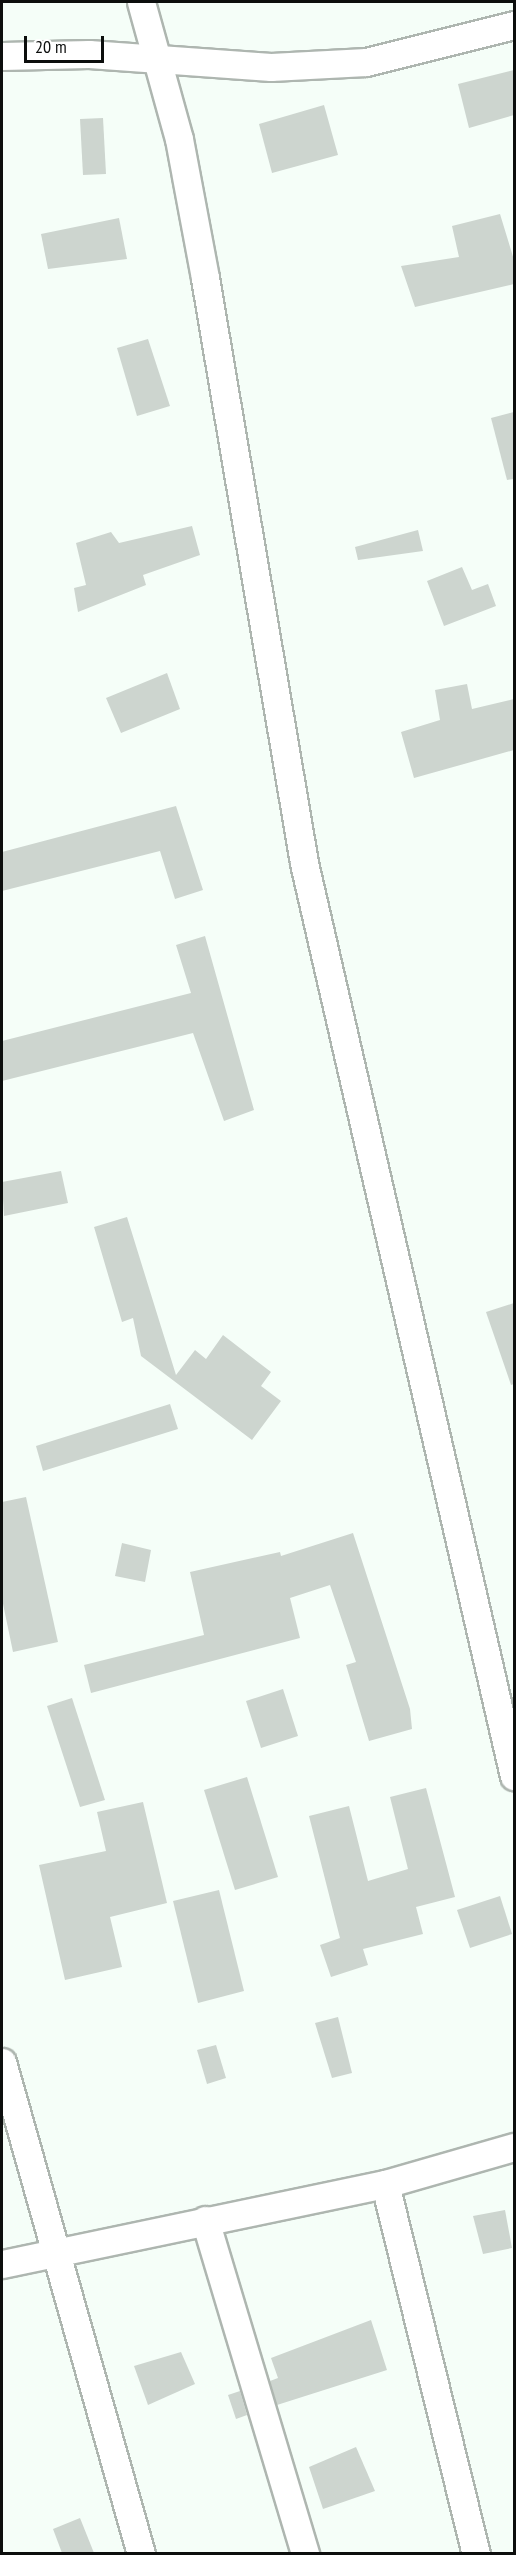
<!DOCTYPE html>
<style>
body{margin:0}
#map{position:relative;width:516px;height:2555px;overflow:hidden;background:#f5fef8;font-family:"PT Sans Narrow",sans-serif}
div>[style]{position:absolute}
.building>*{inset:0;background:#cdd5cf}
.roads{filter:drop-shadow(2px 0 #aeb6b0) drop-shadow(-2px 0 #aeb6b0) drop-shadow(0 2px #aeb6b0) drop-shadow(0 -2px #aeb6b0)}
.street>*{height:27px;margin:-13.5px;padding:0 13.5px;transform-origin:13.5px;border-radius:13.5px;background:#fff}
span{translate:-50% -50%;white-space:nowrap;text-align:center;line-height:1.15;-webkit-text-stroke:4.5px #fff;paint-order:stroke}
.frame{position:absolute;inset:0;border:3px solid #0c0e0d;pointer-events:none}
.scale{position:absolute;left:24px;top:36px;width:80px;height:27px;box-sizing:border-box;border:3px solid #0c0e0d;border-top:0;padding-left:8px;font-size:18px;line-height:21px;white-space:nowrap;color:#0c0e0d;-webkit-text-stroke:4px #fff;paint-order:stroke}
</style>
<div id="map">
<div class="building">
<i style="clip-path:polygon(514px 70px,514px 115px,469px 128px,458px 84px)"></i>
<i style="clip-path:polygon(324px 105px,338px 155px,272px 173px,259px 124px)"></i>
<i style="clip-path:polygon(103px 118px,106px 174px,83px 175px,80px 119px)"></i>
<i style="clip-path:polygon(500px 214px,514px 260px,514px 284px,415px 307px,401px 266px,459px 257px,452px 226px)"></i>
<i style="clip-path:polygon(119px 218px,127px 259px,48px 269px,41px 234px)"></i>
<i style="clip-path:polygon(148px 339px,170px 406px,137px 416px,117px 348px)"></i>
<i style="clip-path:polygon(514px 412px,514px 479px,507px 480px,491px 418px)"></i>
<i style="clip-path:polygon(192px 526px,200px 555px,143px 575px,146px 585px,78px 612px,74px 588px,86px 585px,76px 543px,111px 532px,119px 543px)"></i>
<i style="clip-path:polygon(418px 530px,423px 551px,358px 560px,355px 547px)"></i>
<i style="clip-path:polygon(462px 567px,472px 590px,488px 584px,496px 606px,444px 626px,427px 581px)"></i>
<i style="clip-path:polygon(167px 673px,180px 709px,121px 733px,106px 698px)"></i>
<i style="clip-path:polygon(467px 684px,472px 709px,514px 699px,514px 750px,414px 778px,401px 732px,440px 720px,435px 690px)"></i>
<i style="clip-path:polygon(176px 806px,203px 890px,175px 899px,160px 851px,2px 891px,2px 852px)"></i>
<i style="clip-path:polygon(205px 936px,254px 1110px,224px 1121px,193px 1033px,2px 1081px,2px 1041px,191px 993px,176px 945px)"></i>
<i style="clip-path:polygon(61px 1171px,68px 1203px,4px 1216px,2px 1182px)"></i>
<i style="clip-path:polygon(127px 1217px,176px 1375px,195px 1350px,206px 1359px,223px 1335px,271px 1372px,261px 1386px,281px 1401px,252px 1440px,141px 1356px,133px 1318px,122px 1322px,94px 1227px)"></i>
<i style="clip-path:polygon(514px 1303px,514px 1384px,511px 1385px,486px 1312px)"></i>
<i style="clip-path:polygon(170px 1404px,178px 1429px,43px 1471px,36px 1446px)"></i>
<i style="clip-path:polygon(26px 1497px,58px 1642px,13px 1652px,2px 1599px,2px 1502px)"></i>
<i style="clip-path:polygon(353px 1533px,410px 1709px,412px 1729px,369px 1741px,346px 1665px,356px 1662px,330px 1585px,290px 1598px,300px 1638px,91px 1693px,84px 1665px,204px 1635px,190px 1572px,280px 1552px,281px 1556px)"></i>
<i style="clip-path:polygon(122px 1543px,151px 1550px,145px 1582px,115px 1576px)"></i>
<i style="clip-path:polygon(283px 1689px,298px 1736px,261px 1748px,246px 1701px)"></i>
<i style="clip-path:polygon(72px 1698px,105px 1800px,80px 1807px,47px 1706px)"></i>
<i style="clip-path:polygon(247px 1777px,278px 1877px,235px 1890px,204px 1790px)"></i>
<i style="clip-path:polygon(426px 1788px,455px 1897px,416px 1907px,423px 1934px,363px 1949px,368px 1965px,331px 1977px,320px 1945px,340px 1938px,309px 1816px,349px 1806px,368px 1881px,408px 1869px,390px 1797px)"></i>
<i style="clip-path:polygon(143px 1802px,167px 1903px,110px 1917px,122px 1967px,65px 1980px,39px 1865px,106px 1851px,97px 1812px)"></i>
<i style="clip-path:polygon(219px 1890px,244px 1991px,198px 2003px,173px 1901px)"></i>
<i style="clip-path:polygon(500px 1896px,512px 1934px,470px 1948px,457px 1910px)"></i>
<i style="clip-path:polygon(338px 2017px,352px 2073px,332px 2078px,315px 2023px)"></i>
<i style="clip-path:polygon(216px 2045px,226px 2078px,207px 2084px,197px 2050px)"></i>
<i style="clip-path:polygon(505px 2210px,512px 2248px,483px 2254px,473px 2216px)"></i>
<i style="clip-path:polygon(371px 2320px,387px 2370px,277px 2405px,270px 2381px,278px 2378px,271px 2358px)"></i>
<i style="clip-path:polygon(181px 2352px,195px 2384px,148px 2405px,134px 2366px)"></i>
<i style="clip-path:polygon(240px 2391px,247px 2415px,236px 2419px,228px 2395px)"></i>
<i style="clip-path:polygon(356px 2447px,375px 2491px,323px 2509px,309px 2467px)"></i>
<i style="clip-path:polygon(80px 2518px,94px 2553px,62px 2553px,53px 2529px)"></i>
</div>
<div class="roads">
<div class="street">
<i style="left:141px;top:2px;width:142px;rotate:74.5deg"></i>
<i style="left:179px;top:139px;width:141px;rotate:79.4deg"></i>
<i style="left:205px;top:278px;width:593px;rotate:80.39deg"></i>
<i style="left:304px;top:863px;width:937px;rotate:77.05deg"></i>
<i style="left:2px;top:56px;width:87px;rotate:-1.3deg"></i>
<i style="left:89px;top:54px;width:182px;rotate:4.1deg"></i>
<i style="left:271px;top:67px;width:95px;rotate:-3deg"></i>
<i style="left:366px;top:62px;width:153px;rotate:-14deg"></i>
<i style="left:2px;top:2062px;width:511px;rotate:74.22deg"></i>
<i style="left:385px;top:2184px;width:381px;rotate:76.2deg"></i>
<i style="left:205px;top:2220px;width:349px;rotate:73.3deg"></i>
<i style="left:2px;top:2264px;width:391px;rotate:-11.8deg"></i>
<i style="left:385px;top:2184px;width:134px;rotate:-16deg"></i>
</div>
</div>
<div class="frame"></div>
<div class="scale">20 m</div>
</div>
